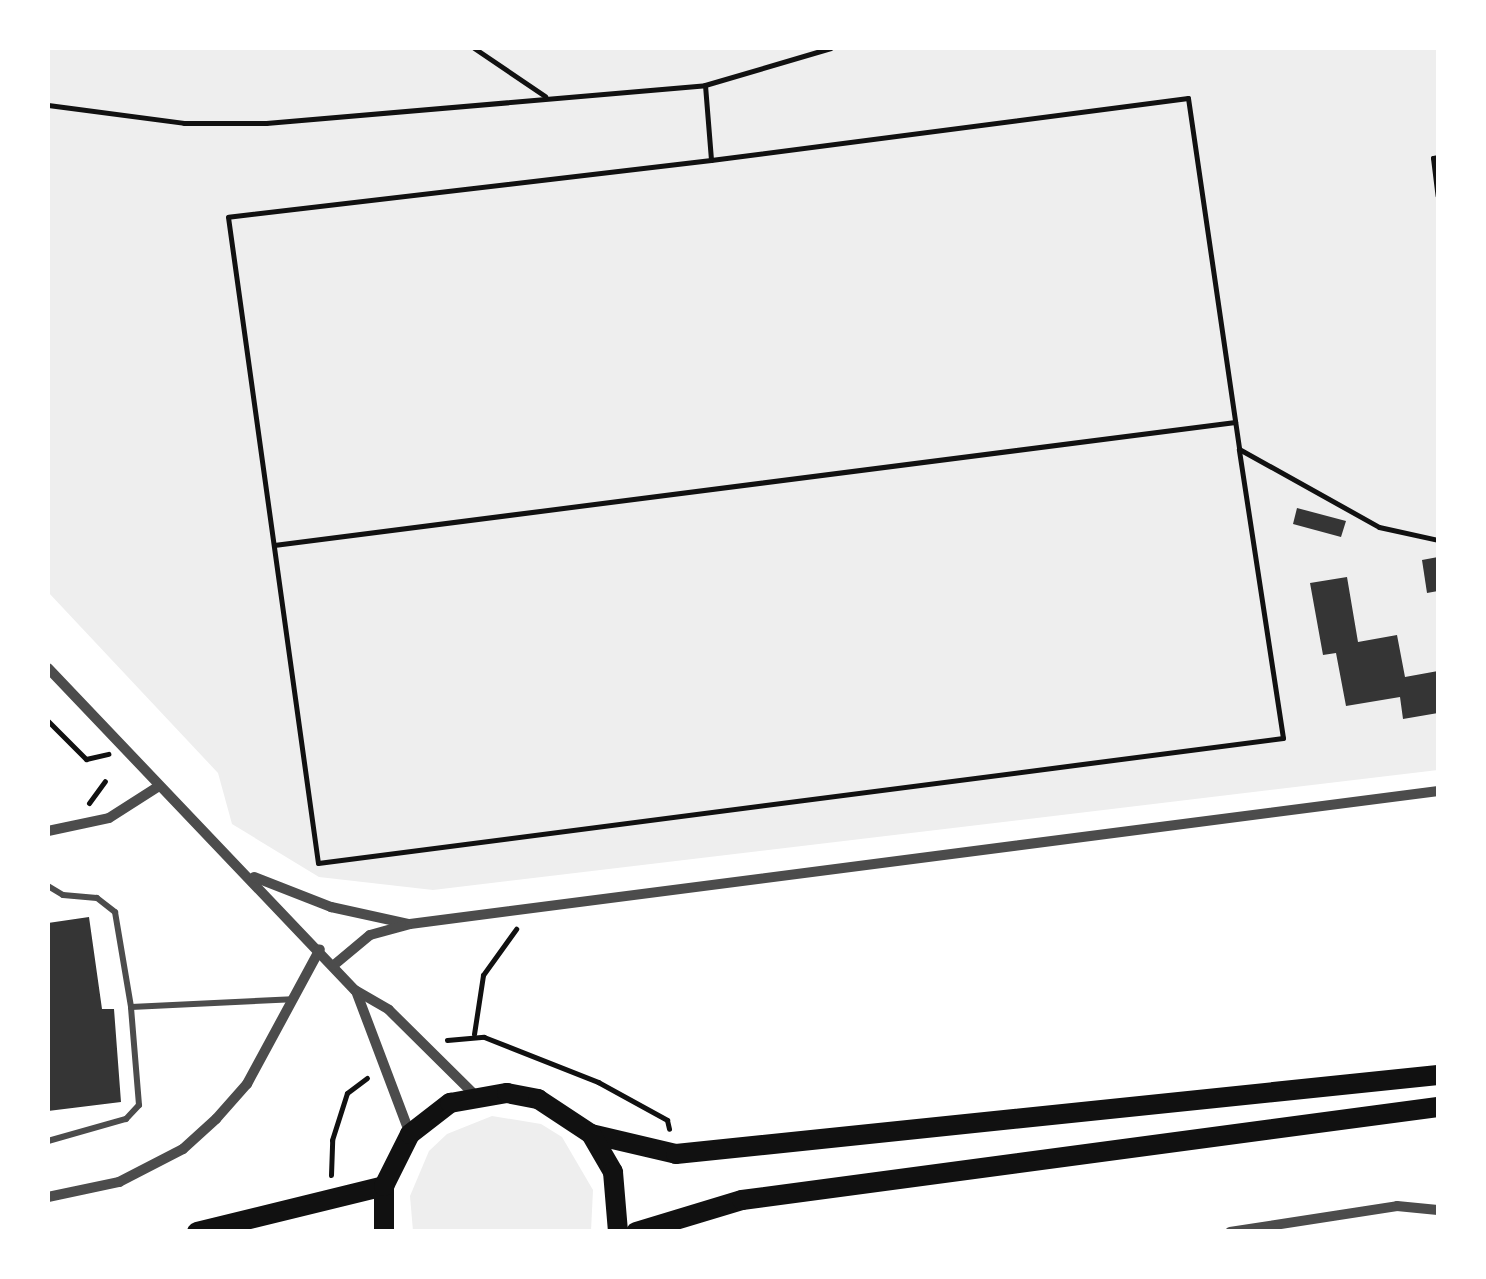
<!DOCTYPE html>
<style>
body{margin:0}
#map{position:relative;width:1486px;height:1279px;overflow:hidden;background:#fff;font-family:Lato,sans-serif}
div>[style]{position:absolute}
.green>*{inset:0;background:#eee}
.building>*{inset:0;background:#353535}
.path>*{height:5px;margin:-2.5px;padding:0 2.5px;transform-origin:2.5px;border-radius:2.5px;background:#111}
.service>*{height:6px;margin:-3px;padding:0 3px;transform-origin:3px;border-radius:3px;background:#4c4c4c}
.minor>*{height:10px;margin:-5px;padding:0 5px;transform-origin:5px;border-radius:5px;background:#4c4c4c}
.primary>*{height:20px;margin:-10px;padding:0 10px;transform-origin:10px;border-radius:10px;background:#111}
span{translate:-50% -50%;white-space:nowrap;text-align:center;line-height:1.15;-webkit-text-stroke:10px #fff;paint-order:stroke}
.frame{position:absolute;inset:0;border:50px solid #fff;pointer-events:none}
</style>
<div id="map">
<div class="green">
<i style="clip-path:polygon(48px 48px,1438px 48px,1438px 770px,433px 890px,319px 877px,232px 824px,218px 773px,48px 592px)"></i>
<i style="clip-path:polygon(492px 1116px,541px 1124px,562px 1137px,593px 1190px,591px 1231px,413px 1231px,410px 1196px,429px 1151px,447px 1134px)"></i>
</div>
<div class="building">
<i style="clip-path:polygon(1297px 508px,1346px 521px,1341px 537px,1293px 524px)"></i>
<i style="clip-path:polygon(1438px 557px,1438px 591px,1427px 593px,1422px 560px)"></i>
<i style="clip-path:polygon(1347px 577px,1358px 642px,1397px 635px,1405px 677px,1438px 671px,1438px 713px,1403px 719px,1400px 697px,1346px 706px,1336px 653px,1323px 655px,1310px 583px)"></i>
<i style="clip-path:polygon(89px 917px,102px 1009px,114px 1009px,121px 1102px,48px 1111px,48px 923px)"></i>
</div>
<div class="path">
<i style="left:474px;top:48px;width:86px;rotate:34.1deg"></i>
<i style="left:705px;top:85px;width:75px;rotate:85.4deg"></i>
<i style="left:711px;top:160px;width:481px;rotate:-7.4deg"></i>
<i style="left:1188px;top:98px;width:355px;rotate:81.7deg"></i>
<i style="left:1239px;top:449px;width:160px;rotate:29.1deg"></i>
<i style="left:1379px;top:527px;width:60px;rotate:12.4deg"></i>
<i style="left:48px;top:105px;width:137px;rotate:7.5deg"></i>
<i style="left:184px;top:123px;width:82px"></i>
<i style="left:266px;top:123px;width:441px;rotate:-4.9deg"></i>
<i style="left:705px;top:85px;width:131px;rotate:-16.4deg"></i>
<i style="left:1438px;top:157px;width:5px;rotate:169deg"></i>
<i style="left:1433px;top:158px;width:38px;rotate:83deg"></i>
<i style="left:711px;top:160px;width:486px;rotate:173.3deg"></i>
<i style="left:228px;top:217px;width:652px;rotate:82.07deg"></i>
<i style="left:318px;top:863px;width:973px;rotate:-7.38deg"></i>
<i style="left:1283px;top:738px;width:292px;rotate:-98.7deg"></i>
<i style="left:274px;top:545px;width:969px;rotate:-7.29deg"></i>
<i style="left:48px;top:721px;width:54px;rotate:45deg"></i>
<i style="left:86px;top:759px;width:23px;rotate:-13deg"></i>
<i style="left:89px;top:803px;width:27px;rotate:-54deg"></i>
<i style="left:474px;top:1034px;width:60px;rotate:-81.3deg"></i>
<i style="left:483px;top:975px;width:57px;rotate:-54.3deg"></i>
<i style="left:447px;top:1040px;width:37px;rotate:-5deg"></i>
<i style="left:484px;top:1037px;width:123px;rotate:21.5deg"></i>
<i style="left:598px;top:1082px;width:79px;rotate:28.8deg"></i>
<i style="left:667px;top:1120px;width:9px;rotate:77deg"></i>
<i style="left:331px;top:1175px;width:35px;rotate:-88deg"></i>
<i style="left:332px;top:1140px;width:49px;rotate:-72.3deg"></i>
<i style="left:347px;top:1093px;width:25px;rotate:-37deg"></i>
</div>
<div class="service">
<i style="left:48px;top:886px;width:17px;rotate:31deg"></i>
<i style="left:63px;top:895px;width:34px;rotate:5deg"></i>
<i style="left:97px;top:898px;width:23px;rotate:38deg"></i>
<i style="left:115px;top:912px;width:96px;rotate:80.4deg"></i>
<i style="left:131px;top:1007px;width:161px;rotate:-2.8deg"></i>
<i style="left:48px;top:1141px;width:81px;rotate:-15.8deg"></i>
<i style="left:126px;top:1119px;width:19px;rotate:-47deg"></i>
<i style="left:139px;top:1105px;width:98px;rotate:-94.7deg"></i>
</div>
<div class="minor">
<i style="left:48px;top:668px;width:445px;rotate:46.4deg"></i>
<i style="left:355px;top:990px;width:39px;rotate:30deg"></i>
<i style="left:389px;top:1010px;width:121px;rotate:44.7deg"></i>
<i style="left:48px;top:831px;width:62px;rotate:-12deg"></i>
<i style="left:109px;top:818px;width:59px;rotate:-32.6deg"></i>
<i style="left:254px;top:877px;width:83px;rotate:21.3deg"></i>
<i style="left:331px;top:907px;width:80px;rotate:12.3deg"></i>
<i style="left:334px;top:965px;width:47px;rotate:-39.8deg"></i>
<i style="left:370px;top:935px;width:41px;rotate:-15.4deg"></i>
<i style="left:410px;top:924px;width:1037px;rotate:-7.37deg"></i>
<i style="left:356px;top:991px;width:153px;rotate:69.3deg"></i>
<i style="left:48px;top:1197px;width:73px;rotate:-11.9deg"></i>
<i style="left:119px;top:1182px;width:72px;rotate:-27.3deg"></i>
<i style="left:183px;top:1149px;width:45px;rotate:-42.3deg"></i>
<i style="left:216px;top:1119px;width:47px;rotate:-48.5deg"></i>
<i style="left:247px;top:1084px;width:153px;rotate:-61.6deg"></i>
<i style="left:1230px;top:1232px;width:169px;rotate:-8.8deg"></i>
<i style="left:1397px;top:1206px;width:41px;rotate:5.6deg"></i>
</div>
<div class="primary">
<i style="left:591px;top:1134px;width:87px;rotate:13.2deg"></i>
<i style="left:676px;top:1154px;width:766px;rotate:-5.92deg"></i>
<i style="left:197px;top:1232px;width:193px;rotate:-13.8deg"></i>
<i style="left:384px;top:1232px;width:46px;rotate:-90deg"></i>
<i style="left:384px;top:1186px;width:58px;rotate:-63.4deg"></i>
<i style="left:410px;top:1134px;width:51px;rotate:-37.8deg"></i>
<i style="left:450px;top:1103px;width:58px;rotate:-10deg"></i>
<i style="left:507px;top:1093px;width:32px;rotate:11deg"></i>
<i style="left:538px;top:1099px;width:64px;rotate:33.4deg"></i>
<i style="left:591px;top:1134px;width:44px;rotate:59.9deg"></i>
<i style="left:613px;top:1172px;width:60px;rotate:85.2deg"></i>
<i style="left:636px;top:1232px;width:111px;rotate:-16.8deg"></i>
<i style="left:742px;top:1200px;width:702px;rotate:-7.61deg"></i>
</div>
<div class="frame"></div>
</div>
